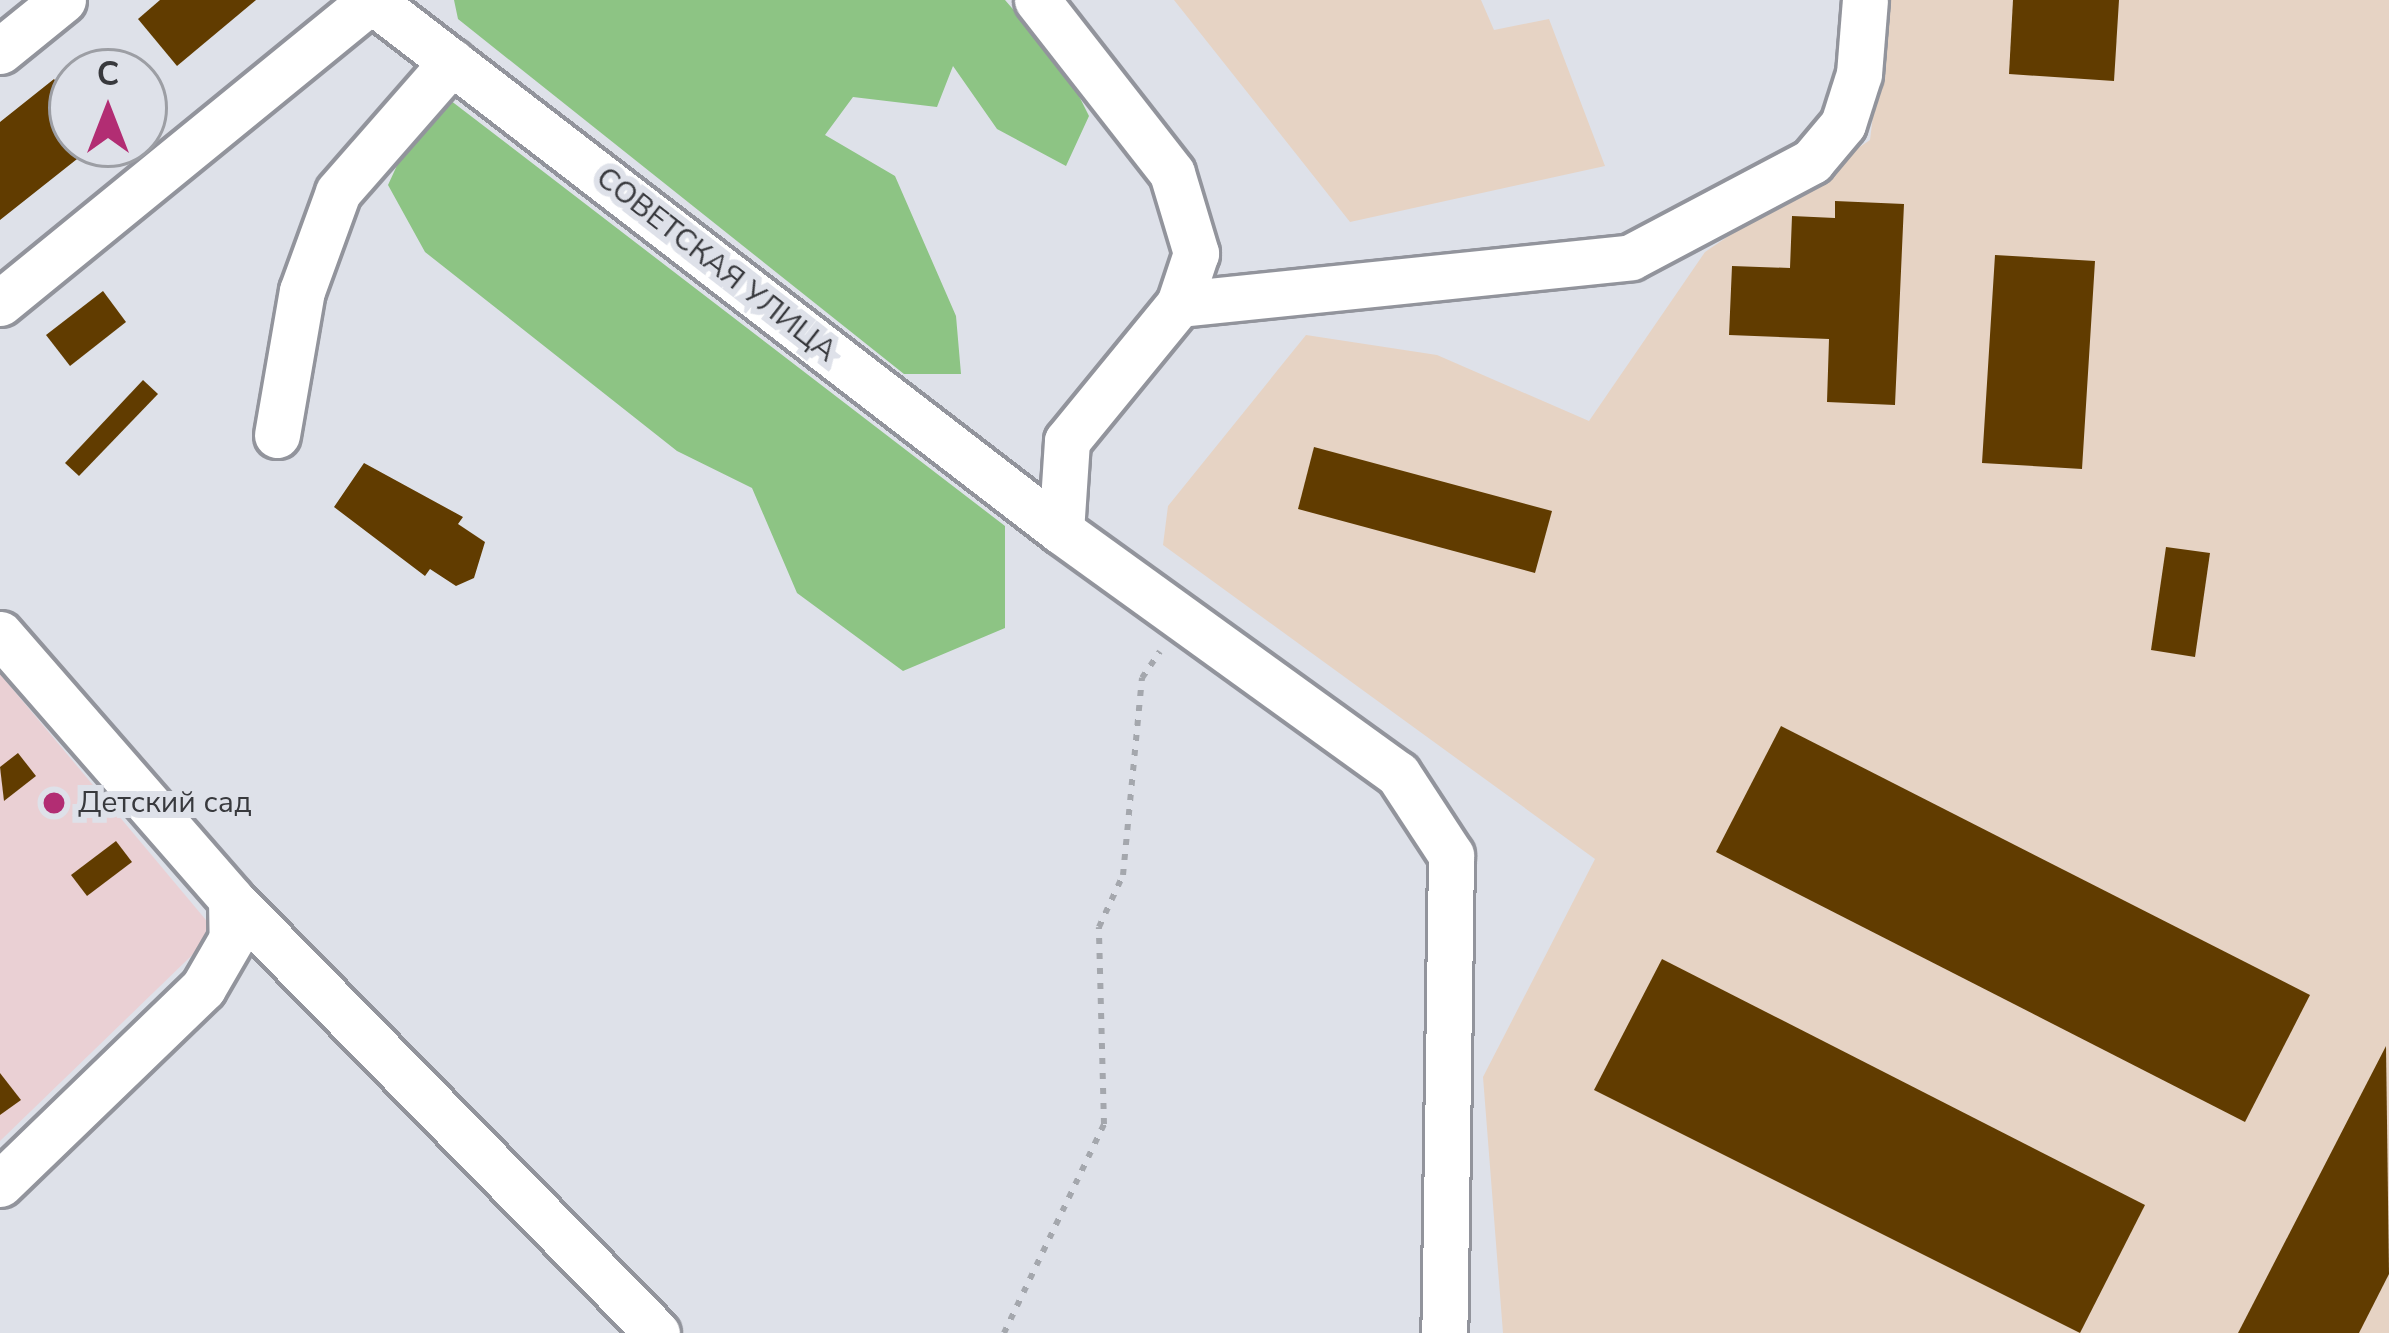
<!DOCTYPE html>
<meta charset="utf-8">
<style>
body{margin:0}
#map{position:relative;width:2389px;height:1333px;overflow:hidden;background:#dee1e9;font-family:"Nunito Sans",sans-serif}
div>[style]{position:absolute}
.industrial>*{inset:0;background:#e6d3c4}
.education>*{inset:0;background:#ead0d4}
.forest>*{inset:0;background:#8dc484}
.building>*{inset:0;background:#613c00}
.path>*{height:6px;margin-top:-3px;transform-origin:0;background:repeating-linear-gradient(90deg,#a4a7ad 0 6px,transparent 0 15px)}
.roads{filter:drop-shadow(3px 0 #92949c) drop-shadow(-3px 0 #92949c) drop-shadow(0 3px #92949c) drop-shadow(0 -3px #92949c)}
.minor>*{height:45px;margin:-22.5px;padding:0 22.5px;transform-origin:22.5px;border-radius:22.5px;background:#fff}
.dots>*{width:33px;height:33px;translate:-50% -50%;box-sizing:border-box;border:6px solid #dee1e9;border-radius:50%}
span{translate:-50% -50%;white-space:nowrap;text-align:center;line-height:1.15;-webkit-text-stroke:12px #dee1e9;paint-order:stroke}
.street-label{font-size:30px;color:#38393d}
.poi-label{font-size:30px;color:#38393d}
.left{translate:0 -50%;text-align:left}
.north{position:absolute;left:48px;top:48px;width:120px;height:120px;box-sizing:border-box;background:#dee1e9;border:3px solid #9c9ea4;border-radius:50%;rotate:0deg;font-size:33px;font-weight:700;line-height:48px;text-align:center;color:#38393d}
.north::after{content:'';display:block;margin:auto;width:42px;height:54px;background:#b22d73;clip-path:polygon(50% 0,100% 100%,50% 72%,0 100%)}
</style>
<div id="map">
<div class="industrial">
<i style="clip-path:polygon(1174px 0,1481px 0,1494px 30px,1549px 19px,1605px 166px,1350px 222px)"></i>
<i style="clip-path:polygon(1887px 0,2389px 0,2389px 1333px,1503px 1333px,1483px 1077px,1595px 859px,1163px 545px,1168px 506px,1306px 335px,1437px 355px,1589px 421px,1705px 252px,1870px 140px)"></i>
</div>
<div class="education">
<i style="clip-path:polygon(0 674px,216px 932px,0 1141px)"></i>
</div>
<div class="forest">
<i style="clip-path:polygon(454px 0,1005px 0,1066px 70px,1089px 116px,1066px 166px,997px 129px,953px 66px,937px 107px,853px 97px,825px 135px,895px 176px,956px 316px,961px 374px,904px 374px,458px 19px)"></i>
<i style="clip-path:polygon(446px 97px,1005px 526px,1005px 628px,903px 671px,797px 593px,752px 488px,677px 451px,425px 252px,388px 185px,411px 135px)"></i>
</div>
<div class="building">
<i style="clip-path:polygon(160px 0,256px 0,177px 66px,138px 19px)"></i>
<i style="clip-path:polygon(2013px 0,2119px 0,2114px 81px,2009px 74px)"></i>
<i style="clip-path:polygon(54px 79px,72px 102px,72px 144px,96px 144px,0 220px,0 122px)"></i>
<i style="clip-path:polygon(1835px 201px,1904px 204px,1895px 405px,1827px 402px,1829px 339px,1729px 335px,1732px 266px,1790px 268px,1792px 216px,1835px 218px)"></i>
<i style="clip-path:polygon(1995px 255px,2095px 261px,2082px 469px,1982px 463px)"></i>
<i style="clip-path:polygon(103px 291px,126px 322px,70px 366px,46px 335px)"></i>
<i style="clip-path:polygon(143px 380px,158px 394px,79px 476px,65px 463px)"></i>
<i style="clip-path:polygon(1314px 447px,1552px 511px,1535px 573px,1298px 509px)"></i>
<i style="clip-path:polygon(364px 463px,463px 517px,458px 524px,485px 542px,474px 578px,456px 586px,430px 569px,425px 576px,334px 507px)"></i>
<i style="clip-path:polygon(2166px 547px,2210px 553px,2195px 657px,2151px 650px)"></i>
<i style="clip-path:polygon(1781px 726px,2310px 995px,2245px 1122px,1716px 852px)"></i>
<i style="clip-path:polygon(18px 753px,36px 776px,4px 801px,0 767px)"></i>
<i style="clip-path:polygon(116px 841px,132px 862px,87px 896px,71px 875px)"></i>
<i style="clip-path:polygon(1662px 959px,2145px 1205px,2080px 1333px,1594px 1090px)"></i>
<i style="clip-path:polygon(2386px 1046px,2389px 1274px,2359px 1333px,2238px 1333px)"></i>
<i style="clip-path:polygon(0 1073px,21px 1100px,0 1115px)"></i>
</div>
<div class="path">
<i style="left:1004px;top:1333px;width:232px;rotate:-64.4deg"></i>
<i style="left:1104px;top:1124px;width:197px;rotate:-91.5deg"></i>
<i style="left:1099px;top:927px;width:57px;rotate:-65.2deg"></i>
<i style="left:1123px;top:875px;width:198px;rotate:-84.5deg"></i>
<i style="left:1142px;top:678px;width:32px;rotate:-56deg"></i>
</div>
<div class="roads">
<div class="minor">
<i style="left:371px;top:0;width:871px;rotate:37.58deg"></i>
<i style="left:1037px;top:0;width:219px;rotate:52deg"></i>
<i style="left:1172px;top:173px;width:84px;rotate:73.3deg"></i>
<i style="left:1196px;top:253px;width:54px;rotate:108.4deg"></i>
<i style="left:1179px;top:304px;width:177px;rotate:129.3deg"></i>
<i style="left:1067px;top:441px;width:90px;rotate:93.8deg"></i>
<i style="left:1061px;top:531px;width:415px;rotate:35.8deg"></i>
<i style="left:1398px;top:774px;width:97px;rotate:56.8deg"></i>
<i style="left:1451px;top:855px;width:478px;rotate:90.8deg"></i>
<i style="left:0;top:51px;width:81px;rotate:-39deg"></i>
<i style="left:0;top:303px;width:479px;rotate:-39.2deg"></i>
<i style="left:1179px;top:304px;width:454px;rotate:-5.9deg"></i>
<i style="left:1631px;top:257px;width:205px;rotate:-27.9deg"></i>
<i style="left:1812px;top:161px;width:48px;rotate:-50deg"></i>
<i style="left:1843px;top:124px;width:52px;rotate:-72.3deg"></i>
<i style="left:1859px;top:74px;width:74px;rotate:-85.4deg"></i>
<i style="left:277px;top:435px;width:146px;rotate:-80.2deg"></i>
<i style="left:302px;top:291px;width:105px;rotate:-70deg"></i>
<i style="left:338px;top:192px;width:173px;rotate:-48.8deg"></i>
<i style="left:0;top:634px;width:352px;rotate:48.9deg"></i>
<i style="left:231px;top:899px;width:39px;rotate:89deg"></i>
<i style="left:232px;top:938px;width:58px;rotate:120.1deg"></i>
<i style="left:203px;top:988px;width:282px;rotate:136deg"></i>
<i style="left:231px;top:899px;width:608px;rotate:45.53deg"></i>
</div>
</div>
<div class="dots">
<i style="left:54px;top:803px;background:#b22d73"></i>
</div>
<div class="street-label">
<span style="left:716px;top:265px;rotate:38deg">СОВЕТСКАЯ УЛИЦА</span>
</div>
<div class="poi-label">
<span class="left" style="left:78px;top:803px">Детский сад</span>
</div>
<div class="north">С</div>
</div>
